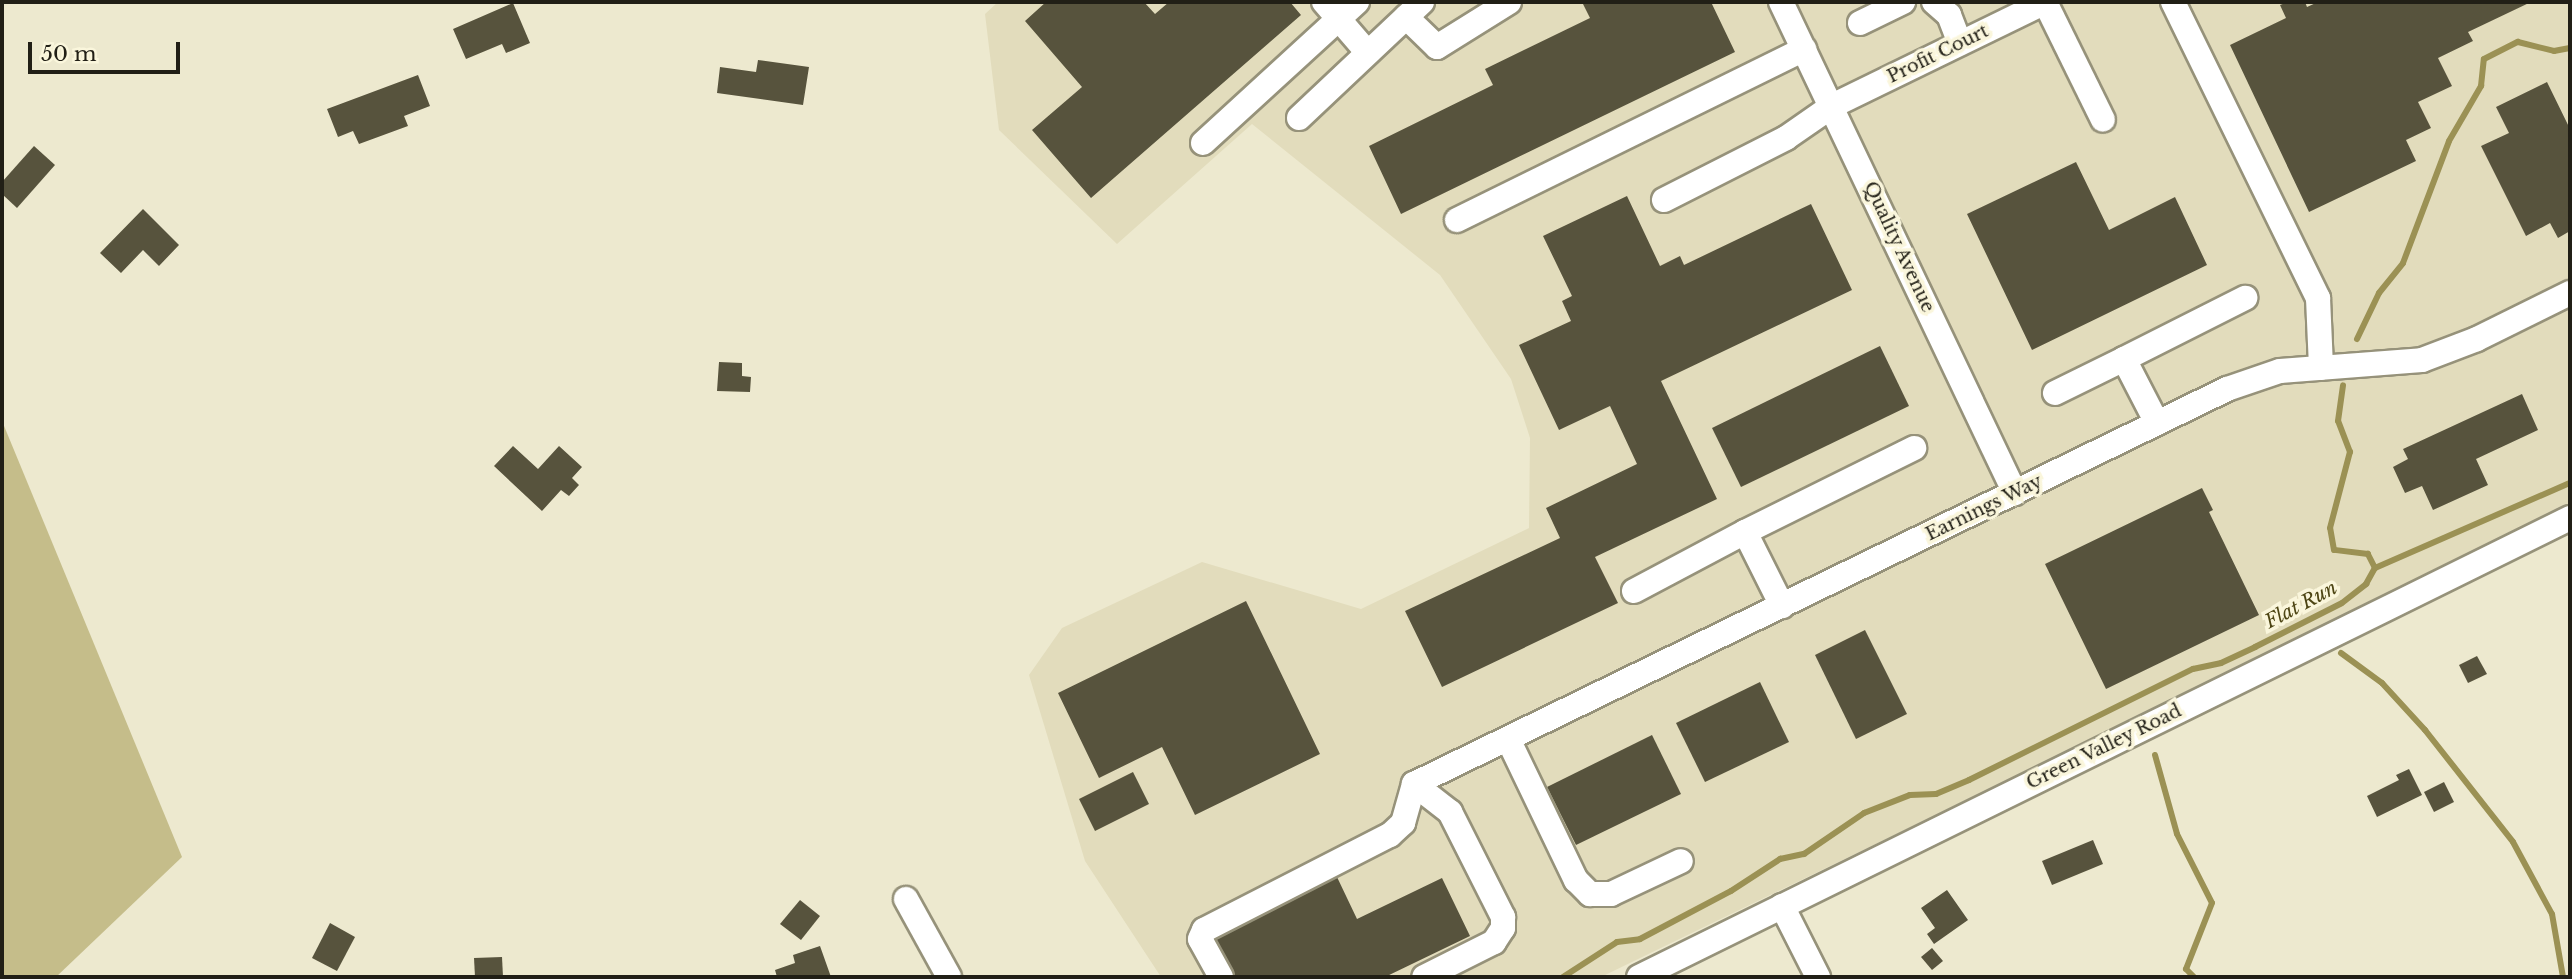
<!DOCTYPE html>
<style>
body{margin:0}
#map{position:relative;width:2572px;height:979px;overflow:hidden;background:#ede9cf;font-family:"Libre Baskerville",serif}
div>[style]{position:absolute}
.built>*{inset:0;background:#e2dcbc}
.green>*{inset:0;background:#c5bd8a}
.stream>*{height:6px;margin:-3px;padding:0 3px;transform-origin:3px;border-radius:3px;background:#9b9154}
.building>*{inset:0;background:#57533d}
.roads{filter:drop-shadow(2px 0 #96927a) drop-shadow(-2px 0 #96927a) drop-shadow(0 2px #96927a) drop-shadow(0 -2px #96927a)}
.minor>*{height:24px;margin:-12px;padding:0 12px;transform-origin:12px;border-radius:12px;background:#fff}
span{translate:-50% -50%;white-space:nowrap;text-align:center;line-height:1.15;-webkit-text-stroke:7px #faf6dc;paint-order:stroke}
.street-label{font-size:18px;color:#211f16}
.water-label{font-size:19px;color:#4d4514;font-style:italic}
.frame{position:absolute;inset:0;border:4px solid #211f16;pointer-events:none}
.scale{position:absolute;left:28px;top:42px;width:152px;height:32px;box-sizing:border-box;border:4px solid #211f16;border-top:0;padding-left:9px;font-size:21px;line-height:24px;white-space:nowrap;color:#211f16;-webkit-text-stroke:5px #faf6dc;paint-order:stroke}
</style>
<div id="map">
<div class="built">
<i style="clip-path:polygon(998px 2px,2570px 2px,2570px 508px,1601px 977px,1161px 977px,1085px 861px,1029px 675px,1062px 628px,1202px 562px,1361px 609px,1529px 528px,1530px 438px,1511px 379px,1440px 275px,1252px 124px,1117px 244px,999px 130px,985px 14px)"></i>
</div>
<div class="green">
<i style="clip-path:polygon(2px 421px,182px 857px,56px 977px,2px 977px)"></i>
</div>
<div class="stream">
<i style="left:2357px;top:339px;width:51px;rotate:-64.4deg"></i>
<i style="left:2379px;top:293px;width:38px;rotate:-51deg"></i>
<i style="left:2403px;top:263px;width:130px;rotate:-69.3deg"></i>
<i style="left:2449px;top:141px;width:64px;rotate:-59.8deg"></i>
<i style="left:2481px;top:86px;width:27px;rotate:-84deg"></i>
<i style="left:2484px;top:59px;width:38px;rotate:-27deg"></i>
<i style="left:2518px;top:42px;width:37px;rotate:14deg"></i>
<i style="left:2554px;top:51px;width:16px;rotate:-11deg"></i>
<i style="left:2375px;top:568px;width:213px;rotate:-23.6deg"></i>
<i style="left:2341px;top:653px;width:51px;rotate:36.2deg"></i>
<i style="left:2382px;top:683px;width:64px;rotate:47.5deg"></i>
<i style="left:2425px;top:730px;width:142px;rotate:51.8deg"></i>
<i style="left:2513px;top:842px;width:82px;rotate:61.6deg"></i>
<i style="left:2552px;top:914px;width:64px;rotate:80.1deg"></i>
<i style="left:2155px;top:755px;width:82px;rotate:74.4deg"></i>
<i style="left:2177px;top:834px;width:77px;rotate:63.1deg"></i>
<i style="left:2212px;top:903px;width:71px;rotate:111.5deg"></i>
<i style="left:2186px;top:969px;width:11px;rotate:45deg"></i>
<i style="left:1563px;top:977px;width:64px;rotate:-32.9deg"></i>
<i style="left:1617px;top:942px;width:23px;rotate:-7deg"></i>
<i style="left:1640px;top:939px;width:103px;rotate:-27.8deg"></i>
<i style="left:1731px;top:891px;width:59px;rotate:-33.1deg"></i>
<i style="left:1780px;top:859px;width:25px;rotate:-12deg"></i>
<i style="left:1804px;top:854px;width:73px;rotate:-34.3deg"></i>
<i style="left:1864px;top:813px;width:49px;rotate:-21.4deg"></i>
<i style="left:1910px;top:795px;width:26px;rotate:-2deg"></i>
<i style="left:1936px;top:794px;width:36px;rotate:-23deg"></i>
<i style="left:1969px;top:780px;width:250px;rotate:-26.4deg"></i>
<i style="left:2193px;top:669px;width:29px;rotate:-12deg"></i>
<i style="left:2221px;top:663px;width:38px;rotate:-25deg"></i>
<i style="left:2255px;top:647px;width:97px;rotate:-26.8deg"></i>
<i style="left:2342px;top:603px;width:31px;rotate:-38deg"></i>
<i style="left:2366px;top:584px;width:18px;rotate:-61deg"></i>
<i style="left:2375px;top:568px;width:16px;rotate:-117deg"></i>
<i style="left:2368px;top:554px;width:34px;rotate:-173deg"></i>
<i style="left:2334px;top:550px;width:22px;rotate:-100deg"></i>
<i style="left:2330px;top:528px;width:79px;rotate:-75.3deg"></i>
<i style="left:2350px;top:452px;width:33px;rotate:-111deg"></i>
<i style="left:2338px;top:421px;width:36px;rotate:-82deg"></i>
</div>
<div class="building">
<i style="clip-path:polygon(1046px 2px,1144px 2px,1155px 14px,1169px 2px,1290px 2px,1301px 15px,1091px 198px,1032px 130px,1082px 87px,1025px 21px)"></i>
<i style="clip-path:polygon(1582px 2px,1711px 2px,1735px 52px,1401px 214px,1369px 146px,1493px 85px,1485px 69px,1590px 18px)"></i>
<i style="clip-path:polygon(2288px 2px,2305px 2px,2307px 7px,2318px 2px,2531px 2px,2468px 32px,2473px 41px,2438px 58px,2452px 86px,2418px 102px,2431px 128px,2406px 140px,2416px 161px,2309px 212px,2230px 45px,2286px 18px,2280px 5px)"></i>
<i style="clip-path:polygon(513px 3px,530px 43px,506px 53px,502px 44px,466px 59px,453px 29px)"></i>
<i style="clip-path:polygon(758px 60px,809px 67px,803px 105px,717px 93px,720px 67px,756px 72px)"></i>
<i style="clip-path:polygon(418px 75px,430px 106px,404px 116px,408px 126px,359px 144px,353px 131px,338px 137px,327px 109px)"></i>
<i style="clip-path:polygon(2547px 82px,2570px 129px,2570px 231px,2558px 238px,2550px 223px,2526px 236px,2481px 146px,2509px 133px,2496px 107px)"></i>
<i style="clip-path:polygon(34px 146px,55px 165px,17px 208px,2px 194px,2px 182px)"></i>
<i style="clip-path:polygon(2076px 162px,2109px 230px,2175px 197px,2207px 265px,2032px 350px,1967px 214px)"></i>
<i style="clip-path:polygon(1627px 196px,1660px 266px,1680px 256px,1684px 265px,1811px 204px,1852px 290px,1661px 381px,1717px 499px,1595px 557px,1618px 603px,1442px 687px,1405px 611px,1560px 538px,1546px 508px,1637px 464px,1610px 406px,1559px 430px,1519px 345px,1571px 321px,1562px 301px,1572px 296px,1543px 236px)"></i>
<i style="clip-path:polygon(143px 209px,179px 245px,159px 266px,143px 250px,121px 273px,100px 253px)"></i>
<i style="clip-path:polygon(1880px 346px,1909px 406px,1741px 487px,1712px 428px)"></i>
<i style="clip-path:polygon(719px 362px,742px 363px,742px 376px,751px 377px,750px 392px,717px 391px)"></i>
<i style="clip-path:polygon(2522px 394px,2538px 430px,2476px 459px,2488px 485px,2433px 510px,2422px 486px,2405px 493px,2393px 467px,2408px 459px,2403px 449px)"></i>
<i style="clip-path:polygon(513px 446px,538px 469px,559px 446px,582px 467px,572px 478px,579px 485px,569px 496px,561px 490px,542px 511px,494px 466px)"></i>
<i style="clip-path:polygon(2202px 488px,2213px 510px,2209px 512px,2259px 615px,2106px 689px,2045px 564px)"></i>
<i style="clip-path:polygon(1246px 601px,1320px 754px,1195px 815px,1162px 747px,1099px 778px,1058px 693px)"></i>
<i style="clip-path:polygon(1865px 630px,1907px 714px,1856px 739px,1815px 655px)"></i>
<i style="clip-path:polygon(2477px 656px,2487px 674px,2468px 683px,2459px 665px)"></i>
<i style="clip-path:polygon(1760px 682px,1789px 742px,1705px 782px,1676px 723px)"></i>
<i style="clip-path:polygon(1652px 735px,1681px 794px,1576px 845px,1547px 787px)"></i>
<i style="clip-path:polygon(2409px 769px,2422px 795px,2377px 817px,2367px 796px,2399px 780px,2396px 775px)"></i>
<i style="clip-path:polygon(1133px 772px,1149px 804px,1095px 831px,1079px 799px)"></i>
<i style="clip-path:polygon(2444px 782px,2454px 802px,2434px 812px,2424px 792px)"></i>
<i style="clip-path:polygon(2093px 840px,2103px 864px,2052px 885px,2042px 861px)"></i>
<i style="clip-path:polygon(1337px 877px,1357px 919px,1442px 878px,1470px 936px,1385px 977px,1232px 977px,1212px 937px)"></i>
<i style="clip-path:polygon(1947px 890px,1968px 920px,1934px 944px,1927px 934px,1935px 928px,1921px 908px)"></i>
<i style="clip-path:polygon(800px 900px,820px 916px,801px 940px,780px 924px)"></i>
<i style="clip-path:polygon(330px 923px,355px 937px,337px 971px,312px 958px)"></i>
<i style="clip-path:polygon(820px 946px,831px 977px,777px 977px,775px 970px,795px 963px,793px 955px)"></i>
<i style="clip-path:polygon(1932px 948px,1943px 961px,1932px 970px,1921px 957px)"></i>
<i style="clip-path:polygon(502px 957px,503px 977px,475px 977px,474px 958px)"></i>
</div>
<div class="roads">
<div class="minor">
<i style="left:1324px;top:2px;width:67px;rotate:49.2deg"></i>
<i style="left:1781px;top:2px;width:544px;rotate:64.52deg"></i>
<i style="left:1934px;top:2px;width:20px;rotate:41deg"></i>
<i style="left:1949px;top:15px;width:30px;rotate:69deg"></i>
<i style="left:2045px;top:2px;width:131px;rotate:63.8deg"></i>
<i style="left:2173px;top:2px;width:330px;rotate:63.9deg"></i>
<i style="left:2318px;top:298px;width:70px;rotate:87.5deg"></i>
<i style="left:1406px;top:17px;width:43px;rotate:44.1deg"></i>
<i style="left:1437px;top:47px;width:85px;rotate:-32deg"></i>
<i style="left:1860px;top:23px;width:48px;rotate:-26deg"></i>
<i style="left:1299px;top:118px;width:169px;rotate:-43.3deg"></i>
<i style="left:1203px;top:143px;width:209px;rotate:-42.5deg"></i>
<i style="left:1664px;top:200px;width:137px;rotate:-26.9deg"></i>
<i style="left:1786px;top:138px;width:56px;rotate:-34.8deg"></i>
<i style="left:1832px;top:106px;width:237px;rotate:-26deg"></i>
<i style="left:1457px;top:220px;width:387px;rotate:-26.2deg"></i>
<i style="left:2055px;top:393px;width:77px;rotate:-26.2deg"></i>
<i style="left:2157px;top:423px;width:72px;rotate:-117.3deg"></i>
<i style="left:2124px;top:359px;width:136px;rotate:-26.8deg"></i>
<i style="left:1745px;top:532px;width:189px;rotate:-26.4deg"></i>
<i style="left:1634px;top:591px;width:126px;rotate:-28deg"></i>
<i style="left:1745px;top:532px;width:83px;rotate:63.4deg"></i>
<i style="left:1508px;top:739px;width:157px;rotate:64.3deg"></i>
<i style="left:1576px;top:880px;width:20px;rotate:45deg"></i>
<i style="left:1590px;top:894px;width:21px"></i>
<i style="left:1611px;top:894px;width:77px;rotate:-25.2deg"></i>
<i style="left:1414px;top:784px;width:904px;rotate:-25.91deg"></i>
<i style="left:2227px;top:389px;width:56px;rotate:-18.8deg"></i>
<i style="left:2280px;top:371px;width:142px;rotate:-4.4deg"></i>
<i style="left:2422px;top:360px;width:59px;rotate:-20.9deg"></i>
<i style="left:2477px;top:339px;width:104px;rotate:-26.3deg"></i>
<i style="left:1414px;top:784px;width:46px;rotate:37.9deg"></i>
<i style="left:1450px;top:812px;width:118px;rotate:63.2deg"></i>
<i style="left:1503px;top:917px;width:11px;rotate:90deg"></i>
<i style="left:1503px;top:928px;width:17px;rotate:123deg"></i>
<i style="left:1494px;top:942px;width:78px;rotate:153.4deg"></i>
<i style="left:906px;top:899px;width:89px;rotate:61.1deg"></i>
<i style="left:1782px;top:906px;width:80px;rotate:63.1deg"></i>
<i style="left:1221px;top:977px;width:43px;rotate:-118.9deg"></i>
<i style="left:1200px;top:939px;width:10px;rotate:-66deg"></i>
<i style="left:1204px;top:930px;width:209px;rotate:-27.1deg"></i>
<i style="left:1390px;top:835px;width:18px;rotate:-43deg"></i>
<i style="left:1403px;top:823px;width:41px;rotate:-74.2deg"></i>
<i style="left:1639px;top:977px;width:1038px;rotate:-26.24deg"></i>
</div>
</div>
<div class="street-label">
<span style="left:1938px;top:54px;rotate:-26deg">Profit Court</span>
<span style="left:1899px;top:247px;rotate:65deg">Quality Avenue</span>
<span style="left:1984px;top:508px;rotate:-26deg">Earnings Way</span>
<span style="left:2104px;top:747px;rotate:-26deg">Green Valley Road</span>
</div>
<div class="water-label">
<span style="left:2301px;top:605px;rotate:-28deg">Flat Run</span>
</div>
<div class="frame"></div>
<div class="scale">50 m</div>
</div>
